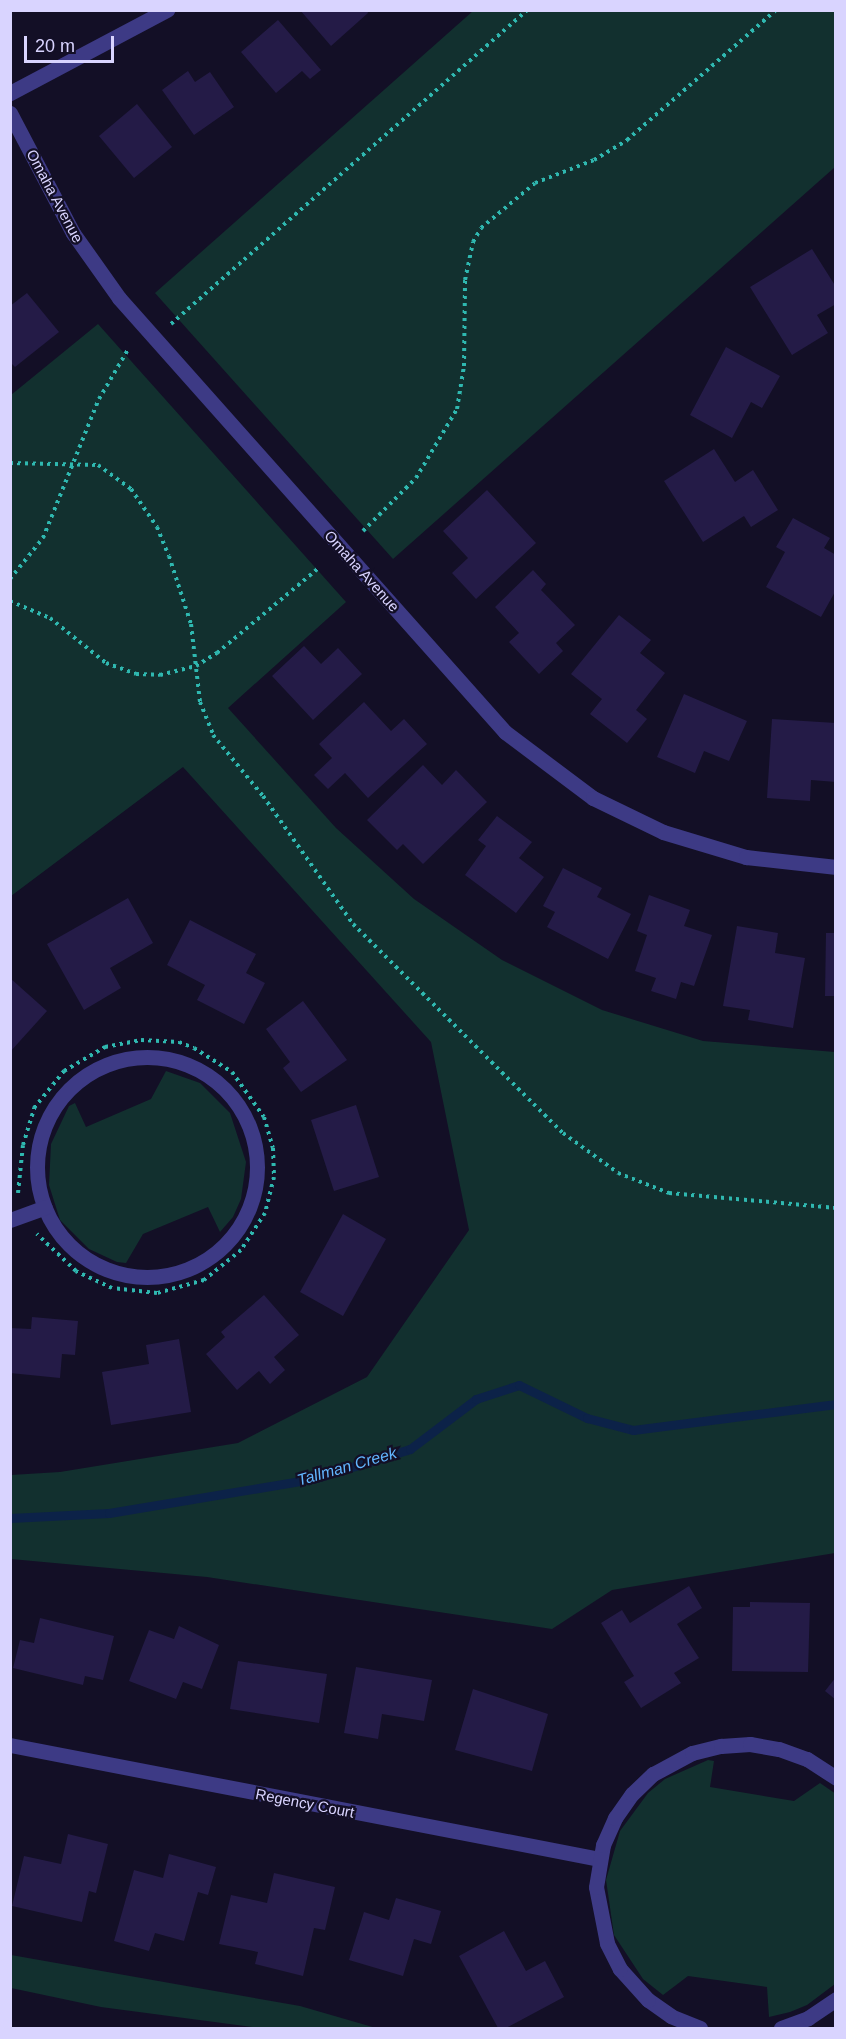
<!DOCTYPE html>
<style>
body{margin:0}
#map{position:relative;width:846px;height:2039px;overflow:hidden;background:#130f26;font-family:Arial,sans-serif}
div>[style]{position:absolute}
.green>*{inset:0;background:#12302f}
.stream>*{height:9px;margin:-4.5px;padding:0 4.5px;transform-origin:4.5px;border-radius:4.5px;background:#0c2248}
.building>*{inset:0;background:#241b47}
.path>*{height:4px;margin-top:-2px;transform-origin:0;background:repeating-linear-gradient(90deg,#2fb8b0 0 3px,transparent 0 7.5px)}
.street>*{height:15px;margin:-7.5px;padding:0 7.5px;transform-origin:7.5px;border-radius:7.5px;background:#3d3a85}
.street>.ring{margin:-7.5px;padding:0;box-sizing:content-box;background:none;border:15px solid #3d3a85;border-radius:50%}
span{translate:-50% -50%;white-space:nowrap;text-align:center;line-height:1.15;-webkit-text-stroke:4.5px #130f26;paint-order:stroke}
.street-label{font-size:15px;color:#d9d4ff}
.water-label{font-size:16px;color:#62b6ff;font-style:italic}
.frame{position:absolute;inset:0;border:12px solid #d9d4ff;pointer-events:none}
.scale{position:absolute;left:24px;top:36px;width:90px;height:27px;box-sizing:border-box;border:3px solid #d9d4ff;border-top:0;padding-left:8px;font-size:18px;line-height:21px;white-space:nowrap;color:#d9d4ff;-webkit-text-stroke:4px #130f26;paint-order:stroke}
</style>
<div id="map">
<div class="green">
<i style="clip-path:polygon(473px 11px,835px 11px,835px 167px,393px 559px,155px 293px)"></i>
<i style="clip-path:polygon(98px 324px,346px 602px,228px 708px,336px 828px,414px 899px,502px 960px,602px 1010px,703px 1041px,835px 1052px,835px 1553px,612px 1590px,552px 1629px,207px 1577px,11px 1559px,11px 1475px,60px 1472px,238px 1443px,367px 1377px,469px 1230px,431px 1042px,183px 767px,11px 896px,11px 395px)"></i>
<i style="clip-path:polygon(166px 1071px,200px 1083px,230px 1113px,246px 1162px,241px 1199px,233px 1217px,220px 1232px,208px 1207px,143px 1234px,126px 1263px,117px 1262px,89px 1249px,60px 1220px,49px 1185px,51px 1144px,69px 1106px,75px 1103px,86px 1127px,151px 1099px)"></i>
<i style="clip-path:polygon(708px 1760px,714px 1761px,710px 1787px,794px 1801px,820px 1783px,836px 1794px,835px 1984px,807px 2005px,790px 2012px,769px 2017px,767px 1987px,688px 1976px,663px 1995px,643px 1979px,614px 1935px,606px 1880px,620px 1831px,648px 1793px,665px 1779px)"></i>
<i style="clip-path:polygon(11px 1955px,300px 2006px,376px 2028px,259px 2028px,101px 2007px,11px 1988px)"></i>
</div>
<div class="stream">
<i style="left:10px;top:1518px;width:99px;rotate:-2.9deg"></i>
<i style="left:109px;top:1513px;width:207px;rotate:-9.5deg"></i>
<i style="left:313px;top:1479px;width:102px;rotate:-17.2deg"></i>
<i style="left:410px;top:1449px;width:83px;rotate:-37.1deg"></i>
<i style="left:476px;top:1399px;width:45px;rotate:-18deg"></i>
<i style="left:519px;top:1385px;width:76px;rotate:25.9deg"></i>
<i style="left:587px;top:1418px;width:48px;rotate:14.6deg"></i>
<i style="left:633px;top:1430px;width:205px;rotate:-7.3deg"></i>
</div>
<div class="building">
<i style="clip-path:polygon(300px 10px,367px 10px,368px 13px,331px 46px)"></i>
<i style="clip-path:polygon(278px 20px,321px 70px,310px 79px,302px 71px,276px 93px,241px 52px)"></i>
<i style="clip-path:polygon(188px 71px,195px 82px,210px 72px,234px 107px,194px 135px,162px 90px)"></i>
<i style="clip-path:polygon(137px 104px,172px 147px,134px 178px,99px 136px)"></i>
<i style="clip-path:polygon(812px 249px,836px 287px,836px 304px,817px 315px,828px 333px,792px 355px,750px 287px)"></i>
<i style="clip-path:polygon(27px 293px,59px 332px,15px 367px,10px 362px,10px 306px)"></i>
<i style="clip-path:polygon(726px 347px,780px 376px,762px 408px,751px 402px,732px 438px,690px 415px)"></i>
<i style="clip-path:polygon(714px 449px,735px 482px,753px 470px,778px 510px,751px 527px,744px 516px,703px 542px,664px 481px)"></i>
<i style="clip-path:polygon(487px 490px,536px 543px,476px 599px,452px 573px,468px 558px,443px 531px)"></i>
<i style="clip-path:polygon(793px 518px,830px 538px,824px 548px,836px 555px,836px 590px,821px 617px,766px 587px,785px 552px,776px 547px)"></i>
<i style="clip-path:polygon(533px 570px,546px 584px,541px 590px,575px 625px,556px 643px,563px 651px,539px 674px,509px 642px,519px 633px,495px 607px)"></i>
<i style="clip-path:polygon(619px 615px,651px 640px,640px 653px,665px 673px,636px 710px,647px 719px,627px 743px,590px 714px,602px 699px,571px 674px)"></i>
<i style="clip-path:polygon(304px 646px,321px 664px,338px 648px,362px 674px,313px 720px,272px 676px)"></i>
<i style="clip-path:polygon(684px 694px,747px 721px,729px 761px,704px 751px,695px 773px,657px 757px)"></i>
<i style="clip-path:polygon(364px 702px,391px 731px,404px 719px,427px 744px,368px 798px,345px 773px,328px 789px,314px 775px,332px 758px,319px 744px)"></i>
<i style="clip-path:polygon(772px 719px,836px 723px,836px 782px,811px 780px,810px 801px,767px 798px)"></i>
<i style="clip-path:polygon(423px 765px,442px 785px,456px 770px,487px 802px,423px 864px,403px 844px,397px 850px,367px 820px)"></i>
<i style="clip-path:polygon(497px 816px,532px 842px,519px 858px,544px 877px,516px 913px,465px 875px,486px 846px,478px 840px)"></i>
<i style="clip-path:polygon(563px 868px,602px 888px,597px 897px,631px 914px,608px 959px,547px 927px,555px 912px,543px 906px)"></i>
<i style="clip-path:polygon(649px 895px,690px 910px,684px 926px,712px 935px,694px 986px,681px 982px,676px 999px,651px 991px,656px 978px,635px 971px,647px 935px,637px 931px)"></i>
<i style="clip-path:polygon(128px 898px,153px 943px,110px 968px,121px 988px,84px 1010px,47px 944px)"></i>
<i style="clip-path:polygon(190px 920px,256px 954px,246px 973px,265px 983px,244px 1024px,197px 1000px,205px 985px,167px 965px)"></i>
<i style="clip-path:polygon(737px 926px,778px 933px,775px 953px,805px 958px,793px 1028px,748px 1020px,750px 1010px,723px 1006px)"></i>
<i style="clip-path:polygon(826px 933px,836px 933px,836px 996px,825px 996px)"></i>
<i style="clip-path:polygon(10px 978px,47px 1011px,10px 1052px)"></i>
<i style="clip-path:polygon(303px 1001px,347px 1060px,301px 1092px,283px 1068px,290px 1062px,266px 1029px)"></i>
<i style="clip-path:polygon(356px 1105px,379px 1177px,334px 1191px,311px 1120px)"></i>
<i style="clip-path:polygon(343px 1214px,386px 1239px,343px 1316px,300px 1292px)"></i>
<i style="clip-path:polygon(264px 1295px,299px 1335px,274px 1357px,285px 1370px,270px 1384px,259px 1371px,237px 1390px,206px 1354px,225px 1337px,221px 1332px)"></i>
<i style="clip-path:polygon(32px 1317px,78px 1321px,75px 1355px,62px 1354px,60px 1378px,10px 1373px,10px 1328px,31px 1329px)"></i>
<i style="clip-path:polygon(179px 1339px,191px 1412px,111px 1425px,102px 1372px,149px 1364px,146px 1345px)"></i>
<i style="clip-path:polygon(689px 1586px,702px 1608px,677px 1624px,699px 1658px,674px 1673px,681px 1683px,641px 1708px,624px 1682px,634px 1676px,601px 1623px,622px 1610px,630px 1623px)"></i>
<i style="clip-path:polygon(750px 1602px,810px 1603px,808px 1672px,732px 1671px,733px 1607px,750px 1607px)"></i>
<i style="clip-path:polygon(40px 1618px,114px 1636px,103px 1680px,85px 1676px,83px 1685px,13px 1668px,20px 1640px,34px 1643px)"></i>
<i style="clip-path:polygon(179px 1626px,219px 1645px,202px 1689px,183px 1682px,176px 1699px,129px 1681px,149px 1630px,174px 1639px)"></i>
<i style="clip-path:polygon(238px 1661px,327px 1674px,319px 1723px,230px 1709px)"></i>
<i style="clip-path:polygon(356px 1667px,432px 1680px,424px 1721px,382px 1714px,378px 1739px,344px 1733px)"></i>
<i style="clip-path:polygon(836px 1677px,836px 1700px,825px 1691px)"></i>
<i style="clip-path:polygon(473px 1689px,548px 1714px,532px 1771px,455px 1750px)"></i>
<i style="clip-path:polygon(68px 1834px,108px 1844px,96px 1893px,89px 1891px,82px 1922px,12px 1906px,24px 1856px,61px 1864px)"></i>
<i style="clip-path:polygon(169px 1854px,216px 1867px,208px 1895px,198px 1892px,184px 1941px,155px 1933px,149px 1951px,114px 1941px,134px 1870px,163px 1878px)"></i>
<i style="clip-path:polygon(274px 1873px,335px 1887px,325px 1930px,314px 1928px,303px 1976px,255px 1964px,258px 1952px,219px 1944px,231px 1895px,267px 1903px)"></i>
<i style="clip-path:polygon(396px 1898px,441px 1911px,431px 1944px,414px 1939px,403px 1976px,349px 1960px,364px 1912px,389px 1920px)"></i>
<i style="clip-path:polygon(504px 1931px,526px 1971px,545px 1961px,564px 1997px,506px 2028px,498px 2028px,459px 1956px)"></i>
</div>
<div class="path">
<i style="left:171px;top:324px;width:475px;rotate:-41.4deg"></i>
<i style="left:10px;top:463px;width:88px;rotate:1.3deg"></i>
<i style="left:98px;top:465px;width:41px;rotate:36deg"></i>
<i style="left:131px;top:489px;width:46px;rotate:55.6deg"></i>
<i style="left:157px;top:527px;width:31px;rotate:68deg"></i>
<i style="left:169px;top:556px;width:71px;rotate:72.1deg"></i>
<i style="left:191px;top:624px;width:79px;rotate:83.4deg"></i>
<i style="left:200px;top:702px;width:35px;rotate:68deg"></i>
<i style="left:213px;top:735px;width:79px;rotate:50.7deg"></i>
<i style="left:263px;top:796px;width:156px;rotate:54.9deg"></i>
<i style="left:353px;top:924px;width:296px;rotate:44.9deg"></i>
<i style="left:563px;top:1133px;width:68px;rotate:36deg"></i>
<i style="left:618px;top:1173px;width:55px;rotate:21.4deg"></i>
<i style="left:669px;top:1193px;width:168px;rotate:5.1deg"></i>
<i style="left:363px;top:531px;width:75px;rotate:-45deg"></i>
<i style="left:416px;top:478px;width:80px;rotate:-59.3deg"></i>
<i style="left:457px;top:409px;width:44px;rotate:-80.8deg"></i>
<i style="left:464px;top:366px;width:86px;rotate:-89.3deg"></i>
<i style="left:465px;top:280px;width:39px;rotate:-78deg"></i>
<i style="left:473px;top:242px;width:16px;rotate:-60deg"></i>
<i style="left:481px;top:228px;width:70px;rotate:-39.8deg"></i>
<i style="left:535px;top:183px;width:63px;rotate:-21.3deg"></i>
<i style="left:594px;top:160px;width:39px;rotate:-31deg"></i>
<i style="left:627px;top:140px;width:198px;rotate:-41.1deg"></i>
<i style="left:10px;top:579px;width:53px;rotate:-51.2deg"></i>
<i style="left:43px;top:538px;width:150px;rotate:-68.1deg"></i>
<i style="left:99px;top:399px;width:56px;rotate:-59.7deg"></i>
<i style="left:10px;top:601px;width:43px;rotate:23deg"></i>
<i style="left:50px;top:618px;width:72px;rotate:38.8deg"></i>
<i style="left:106px;top:663px;width:32px;rotate:20deg"></i>
<i style="left:136px;top:674px;width:24px;rotate:2deg"></i>
<i style="left:160px;top:675px;width:37px;rotate:-14deg"></i>
<i style="left:196px;top:666px;width:25px;rotate:-32deg"></i>
<i style="left:217px;top:653px;width:134px;rotate:-39.9deg"></i>
<i style="left:18px;top:1193px;width:48px;rotate:-84.1deg"></i>
<i style="left:23px;top:1145px;width:39px;rotate:-73deg"></i>
<i style="left:34px;top:1108px;width:48px;rotate:-51deg"></i>
<i style="left:64px;top:1071px;width:48px;rotate:-30.3deg"></i>
<i style="left:105px;top:1047px;width:37px;rotate:-11deg"></i>
<i style="left:141px;top:1040px;width:38px;rotate:3deg"></i>
<i style="left:179px;top:1042px;width:16px;rotate:22deg"></i>
<i style="left:194px;top:1048px;width:45px;rotate:32.3deg"></i>
<i style="left:232px;top:1072px;width:55px;rotate:54.6deg"></i>
<i style="left:264px;top:1117px;width:32px;rotate:74deg"></i>
<i style="left:273px;top:1148px;width:29px;rotate:88deg"></i>
<i style="left:274px;top:1177px;width:37px;rotate:104deg"></i>
<i style="left:265px;top:1213px;width:44px;rotate:123deg"></i>
<i style="left:241px;top:1250px;width:48px;rotate:141deg"></i>
<i style="left:204px;top:1280px;width:49px;rotate:164.5deg"></i>
<i style="left:157px;top:1293px;width:45px;rotate:-173.7deg"></i>
<i style="left:112px;top:1288px;width:40px;rotate:-155deg"></i>
<i style="left:76px;top:1271px;width:54px;rotate:-136.5deg"></i>
</div>
<div class="street">
<i style="left:10px;top:93px;width:178px;rotate:-27.9deg"></i>
<i style="left:10px;top:113px;width:136px;rotate:62.3deg"></i>
<i style="left:73px;top:233px;width:80px;rotate:54.7deg"></i>
<i style="left:119px;top:298px;width:581px;rotate:48.35deg"></i>
<i style="left:505px;top:732px;width:110px;rotate:36.9deg"></i>
<i style="left:593px;top:798px;width:78px;rotate:25.9deg"></i>
<i style="left:663px;top:832px;width:87px;rotate:16.8deg"></i>
<i style="left:746px;top:857px;width:91px;rotate:6.3deg"></i>
<i class="ring" style="left:37px;top:1057px;width:205px;height:205px"></i>
<i style="left:10px;top:1220px;width:37px;rotate:-20deg"></i>
<i style="left:10px;top:1745px;width:601px;rotate:10.94deg"></i>
<i style="left:700px;top:2028px;width:31px;rotate:-158deg"></i>
<i style="left:671px;top:2016px;width:28px;rotate:-145deg"></i>
<i style="left:648px;top:2000px;width:42px;rotate:-132.1deg"></i>
<i style="left:620px;top:1969px;width:29px;rotate:-117deg"></i>
<i style="left:607px;top:1943px;width:57px;rotate:-101.1deg"></i>
<i style="left:596px;top:1887px;width:43px;rotate:-80.5deg"></i>
<i style="left:603px;top:1845px;width:30px;rotate:-66deg"></i>
<i style="left:615px;top:1818px;width:29px;rotate:-55deg"></i>
<i style="left:632px;top:1794px;width:29px;rotate:-44deg"></i>
<i style="left:653px;top:1774px;width:44px;rotate:-28.3deg"></i>
<i style="left:692px;top:1753px;width:30px;rotate:-14deg"></i>
<i style="left:721px;top:1746px;width:29px;rotate:-4deg"></i>
<i style="left:750px;top:1744px;width:29px;rotate:10deg"></i>
<i style="left:779px;top:1749px;width:30px;rotate:20deg"></i>
<i style="left:807px;top:1759px;width:35px;rotate:33deg"></i>
<i style="left:781px;top:2028px;width:29px;rotate:-20deg"></i>
<i style="left:808px;top:2018px;width:34px;rotate:-34deg"></i>
</div>
<div class="street-label">
<span style="left:55px;top:196px;rotate:62deg">Omaha Avenue</span>
<span style="left:362px;top:571px;rotate:48deg">Omaha Avenue</span>
<span style="left:305px;top:1803px;rotate:11deg">Regency Court</span>
</div>
<div class="water-label">
<span style="left:347px;top:1467px;rotate:-16deg">Tallman Creek</span>
</div>
<div class="frame"></div>
<div class="scale">20 m</div>
</div>
